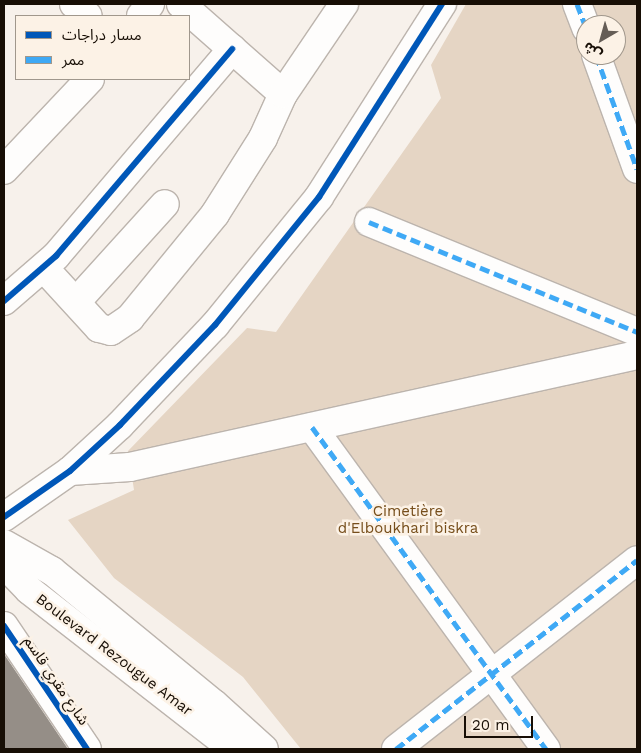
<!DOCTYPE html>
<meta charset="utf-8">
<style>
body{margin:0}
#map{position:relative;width:641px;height:753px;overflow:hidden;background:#f7f1eb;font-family:"Work Sans","Noto Sans Arabic",sans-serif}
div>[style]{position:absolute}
.green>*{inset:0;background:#e5d5c4}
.building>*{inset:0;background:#958e87}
.roads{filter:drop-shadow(1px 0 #bcb4ad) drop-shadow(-1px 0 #bcb4ad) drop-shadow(0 1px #bcb4ad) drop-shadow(0 -1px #bcb4ad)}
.minor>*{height:28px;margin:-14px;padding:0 14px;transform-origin:14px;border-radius:14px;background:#fefdfc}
.major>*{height:28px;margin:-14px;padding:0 14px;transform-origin:14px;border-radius:14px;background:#fefdfc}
.quiet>*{height:5px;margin-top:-2.5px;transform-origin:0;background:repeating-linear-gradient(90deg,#3fa9f5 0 10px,transparent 0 15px)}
.cycleway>*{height:6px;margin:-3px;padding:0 3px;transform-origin:3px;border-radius:3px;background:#0057b8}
span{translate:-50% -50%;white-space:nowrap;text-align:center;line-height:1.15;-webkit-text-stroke:5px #fcf2e6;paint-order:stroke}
.park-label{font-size:15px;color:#764e1b}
.street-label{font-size:15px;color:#170e05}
.frame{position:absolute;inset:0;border:5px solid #170e05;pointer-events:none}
.legend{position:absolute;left:15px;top:15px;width:175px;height:65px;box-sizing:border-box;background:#fcf2e6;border:1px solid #a0978c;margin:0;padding:6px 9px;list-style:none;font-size:15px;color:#170e05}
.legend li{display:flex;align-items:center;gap:10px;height:25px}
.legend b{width:25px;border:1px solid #a0978c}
.north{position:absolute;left:576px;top:15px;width:50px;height:50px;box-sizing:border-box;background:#fcf2e6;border:1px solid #a0978c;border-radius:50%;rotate:218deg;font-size:14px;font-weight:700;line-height:20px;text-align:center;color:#170e05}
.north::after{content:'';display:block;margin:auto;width:18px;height:22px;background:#655d56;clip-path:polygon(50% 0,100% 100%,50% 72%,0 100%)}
.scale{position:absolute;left:464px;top:716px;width:69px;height:22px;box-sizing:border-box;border:2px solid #170e05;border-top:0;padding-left:6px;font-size:15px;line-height:18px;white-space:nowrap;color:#170e05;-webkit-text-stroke:4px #fcf2e6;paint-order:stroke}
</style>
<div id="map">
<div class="green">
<i style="clip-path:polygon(evenodd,466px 4px,637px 4px,637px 749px,301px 749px,243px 677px,114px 578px,68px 520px,134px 490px,128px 451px,247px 328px,276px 332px,441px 98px,431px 65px,466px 4px,586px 25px,616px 25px,616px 55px,586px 55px,586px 25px)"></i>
</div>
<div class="building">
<i style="clip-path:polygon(4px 654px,68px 749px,4px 749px)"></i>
</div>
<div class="roads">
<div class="minor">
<i style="left:74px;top:4px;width:18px;rotate:41deg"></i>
<i style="left:181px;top:4px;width:136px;rotate:41.4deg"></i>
<i style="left:577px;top:4px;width:26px;rotate:69deg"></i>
<i style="left:141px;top:16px;width:15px;rotate:-53deg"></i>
<i style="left:596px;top:55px;width:121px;rotate:70.2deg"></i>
<i style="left:4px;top:170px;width:125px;rotate:-46.6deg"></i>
<i style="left:369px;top:222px;width:290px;rotate:22.3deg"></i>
<i style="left:44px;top:268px;width:81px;rotate:47.5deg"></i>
<i style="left:99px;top:328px;width:12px;rotate:14deg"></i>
<i style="left:111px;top:331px;width:23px;rotate:-34deg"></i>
<i style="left:130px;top:318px;width:134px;rotate:-50.7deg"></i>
<i style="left:215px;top:214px;width:90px;rotate:-57.7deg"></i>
<i style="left:263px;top:138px;width:48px;rotate:-65.6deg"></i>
<i style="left:283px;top:94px;width:109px;rotate:-55.9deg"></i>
<i style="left:4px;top:301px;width:69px;rotate:-40.9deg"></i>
<i style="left:56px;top:256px;width:272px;rotate:-49.6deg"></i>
<i style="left:76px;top:302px;width:132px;rotate:-47.8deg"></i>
<i style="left:312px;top:427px;width:398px;rotate:54deg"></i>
<i style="left:70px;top:471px;width:60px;rotate:-3.8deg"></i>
<i style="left:130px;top:467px;width:519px;rotate:-12.46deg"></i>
<i style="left:4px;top:517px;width:80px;rotate:-34.9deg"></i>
<i style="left:70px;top:471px;width:68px;rotate:-42.6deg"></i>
<i style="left:120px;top:425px;width:138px;rotate:-46.5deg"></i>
<i style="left:215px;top:325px;width:165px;rotate:-50.9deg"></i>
<i style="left:319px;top:197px;width:229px;rotate:-57.5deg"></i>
<i style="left:4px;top:626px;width:148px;rotate:56deg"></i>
<i style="left:396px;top:749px;width:306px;rotate:-38.1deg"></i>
</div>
<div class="major">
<i style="left:4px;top:544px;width:55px;rotate:29.4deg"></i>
<i style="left:52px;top:571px;width:210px;rotate:39.4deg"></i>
<i style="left:214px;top:704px;width:67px;rotate:42deg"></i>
<i style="left:4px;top:564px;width:36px;rotate:46deg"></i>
<i style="left:29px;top:590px;width:259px;rotate:37.9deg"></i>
</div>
</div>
<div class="quiet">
<i style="left:577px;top:4px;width:26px;rotate:69deg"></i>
<i style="left:596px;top:55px;width:121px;rotate:70.2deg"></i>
<i style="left:369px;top:222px;width:290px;rotate:22.3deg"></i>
<i style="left:312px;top:427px;width:398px;rotate:54deg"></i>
<i style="left:396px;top:749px;width:306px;rotate:-38.1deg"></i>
</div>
<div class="cycleway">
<i style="left:4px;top:301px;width:69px;rotate:-40.9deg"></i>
<i style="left:56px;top:256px;width:272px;rotate:-49.6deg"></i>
<i style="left:4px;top:517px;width:80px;rotate:-34.9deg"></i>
<i style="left:70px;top:471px;width:68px;rotate:-42.6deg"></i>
<i style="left:120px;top:425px;width:138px;rotate:-46.5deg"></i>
<i style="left:215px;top:325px;width:165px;rotate:-50.9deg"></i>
<i style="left:319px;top:197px;width:229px;rotate:-57.5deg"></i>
<i style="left:4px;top:626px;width:148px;rotate:56deg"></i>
</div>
<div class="park-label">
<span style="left:408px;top:520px">Cimetière<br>d'Elboukhari biskra</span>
</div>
<div class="street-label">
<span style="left:114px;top:655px;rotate:37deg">Boulevard Rezougue Amar</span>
<span style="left:56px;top:681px;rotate:56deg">شارع مقري قاسم</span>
</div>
<div class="frame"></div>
<ul class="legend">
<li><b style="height:6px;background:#0057b8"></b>مسار دراجات</li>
<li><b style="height:6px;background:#3fa9f5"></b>ممر</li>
</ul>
<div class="north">ش</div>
<div class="scale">20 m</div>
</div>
